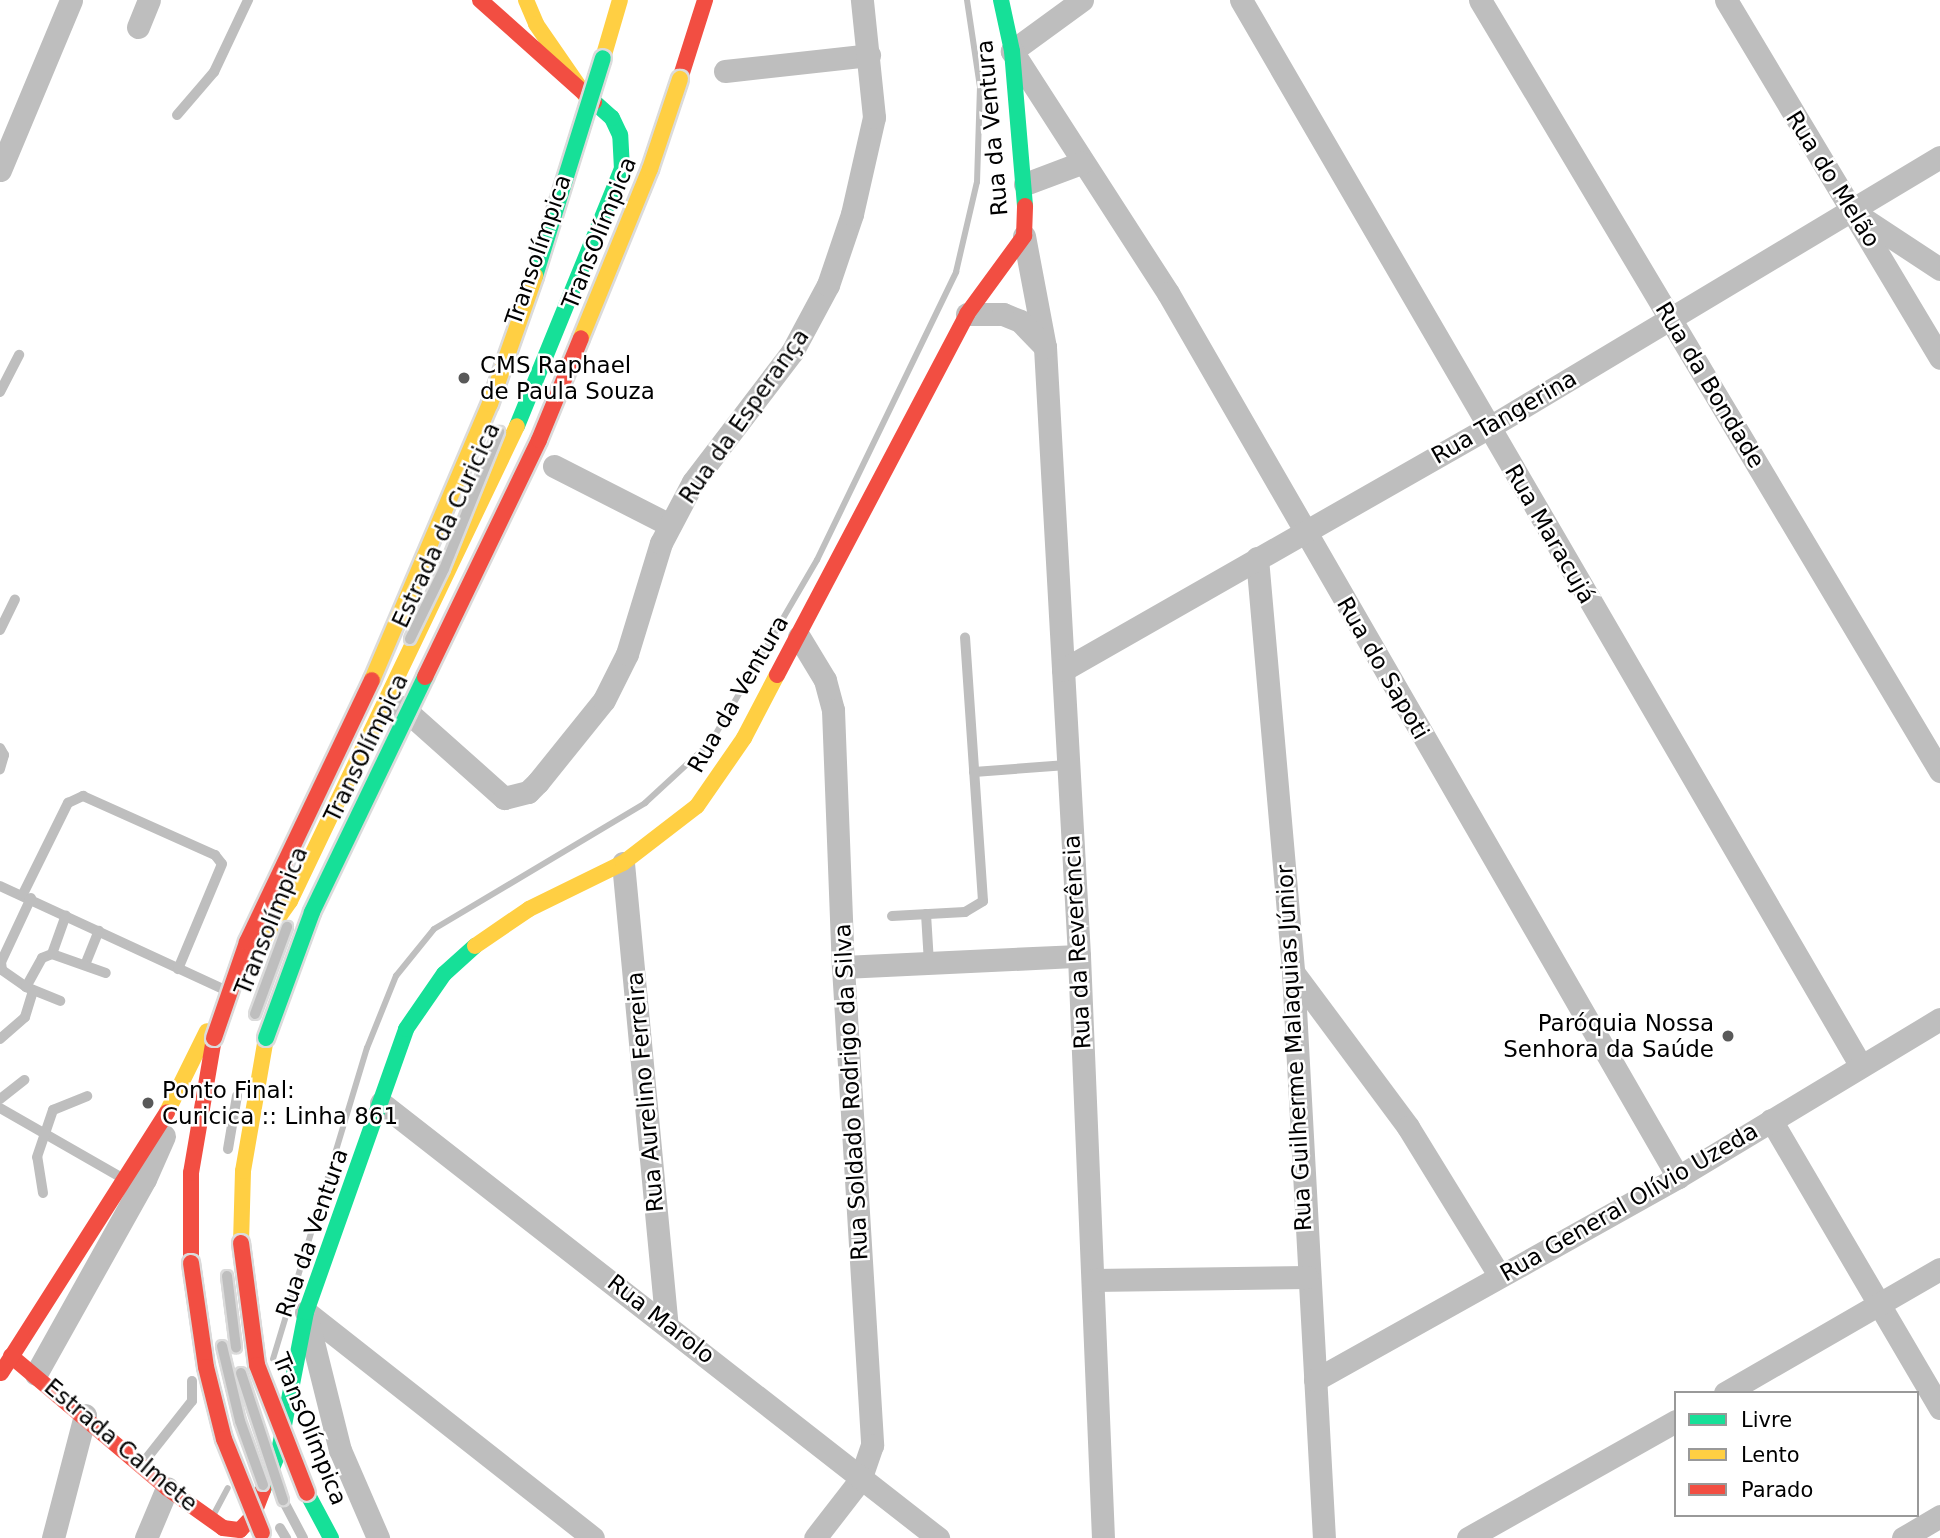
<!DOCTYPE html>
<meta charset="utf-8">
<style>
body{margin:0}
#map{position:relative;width:1940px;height:1538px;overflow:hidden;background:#fff;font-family:"DejaVu Sans",sans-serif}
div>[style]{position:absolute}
.stream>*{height:6px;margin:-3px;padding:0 3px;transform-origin:3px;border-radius:3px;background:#bfbfbf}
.lane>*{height:10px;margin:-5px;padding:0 5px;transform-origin:5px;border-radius:5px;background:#bebebe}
.street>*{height:23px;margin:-11.5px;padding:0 11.5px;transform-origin:11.5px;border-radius:11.5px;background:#bebebe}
.fast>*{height:16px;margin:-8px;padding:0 8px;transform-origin:8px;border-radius:8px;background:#16e098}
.slow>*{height:16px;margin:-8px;padding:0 8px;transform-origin:8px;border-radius:8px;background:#ffcf43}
.jam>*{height:16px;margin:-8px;padding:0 8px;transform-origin:8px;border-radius:8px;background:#f24e42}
.bridges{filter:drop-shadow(2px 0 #dbdbdb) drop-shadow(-2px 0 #dbdbdb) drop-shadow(0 2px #dbdbdb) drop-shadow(0 -2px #dbdbdb)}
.lane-bridge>*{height:10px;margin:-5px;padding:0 5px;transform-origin:5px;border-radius:5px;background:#bebebe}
.fast-bridge>*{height:16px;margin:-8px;padding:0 8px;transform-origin:8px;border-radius:8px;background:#16e098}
.slow-bridge>*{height:16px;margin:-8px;padding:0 8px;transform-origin:8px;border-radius:8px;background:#ffcf43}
.jam-bridge>*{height:16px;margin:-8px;padding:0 8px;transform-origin:8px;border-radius:8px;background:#f24e42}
.dots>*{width:19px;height:19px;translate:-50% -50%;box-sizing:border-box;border:4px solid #fff;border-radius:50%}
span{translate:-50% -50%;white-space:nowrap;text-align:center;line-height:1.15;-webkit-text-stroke:5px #fff;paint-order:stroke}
.street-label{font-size:23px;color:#000}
.poi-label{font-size:23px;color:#000}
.left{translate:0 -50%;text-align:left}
.right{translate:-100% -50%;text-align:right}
.legend{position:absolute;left:1674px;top:1391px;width:245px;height:126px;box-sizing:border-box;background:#fff;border:2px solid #999;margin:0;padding:9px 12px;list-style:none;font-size:21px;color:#000}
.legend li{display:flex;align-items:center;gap:14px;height:35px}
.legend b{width:35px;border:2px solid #999}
</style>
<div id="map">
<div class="stream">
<i style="left:273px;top:1359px;width:325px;rotate:-73.2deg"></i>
<i style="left:367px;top:1048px;width:78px;rotate:-68.1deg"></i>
<i style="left:396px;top:976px;width:60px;rotate:-51deg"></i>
<i style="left:434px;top:929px;width:246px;rotate:-30.8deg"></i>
<i style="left:645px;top:803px;width:90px;rotate:-42.7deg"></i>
<i style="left:711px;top:742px;width:211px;rotate:-59.8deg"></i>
<i style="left:817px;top:560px;width:320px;rotate:-64.2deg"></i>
<i style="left:956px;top:272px;width:92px;rotate:-76.9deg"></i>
<i style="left:977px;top:182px;width:95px;rotate:-88.2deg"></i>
<i style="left:980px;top:87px;width:88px;rotate:-98.5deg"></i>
<i style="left:215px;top:1512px;width:27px;rotate:-62deg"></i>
</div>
<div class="lane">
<i style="left:177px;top:115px;width:57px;rotate:-49.3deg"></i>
<i style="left:214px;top:72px;width:80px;rotate:-64.7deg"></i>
<i style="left:0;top:392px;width:42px;rotate:-62.8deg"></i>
<i style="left:0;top:630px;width:34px;rotate:-64deg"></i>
<i style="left:0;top:748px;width:8px;rotate:60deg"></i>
<i style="left:4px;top:755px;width:15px;rotate:106deg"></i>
<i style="left:974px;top:772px;width:93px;rotate:-4.3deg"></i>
<i style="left:0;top:886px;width:248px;rotate:24.8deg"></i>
<i style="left:23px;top:894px;width:102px;rotate:-63.7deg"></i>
<i style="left:68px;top:803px;width:17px;rotate:-25deg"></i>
<i style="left:83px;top:796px;width:145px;rotate:24.1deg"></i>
<i style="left:215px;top:855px;width:11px;rotate:52deg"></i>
<i style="left:222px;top:864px;width:114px;rotate:112.7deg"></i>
<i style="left:31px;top:898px;width:71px;rotate:115.1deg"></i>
<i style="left:1px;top:962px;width:8px;rotate:83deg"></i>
<i style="left:2px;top:970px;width:29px;rotate:35deg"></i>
<i style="left:26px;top:987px;width:37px;rotate:22deg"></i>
<i style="left:926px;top:914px;width:49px;rotate:86.5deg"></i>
<i style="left:892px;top:916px;width:73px;rotate:-3.1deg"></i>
<i style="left:965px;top:912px;width:21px;rotate:-31deg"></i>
<i style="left:983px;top:901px;width:264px;rotate:-93.9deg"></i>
<i style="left:52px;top:954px;width:41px;rotate:-70.3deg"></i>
<i style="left:85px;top:965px;width:37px;rotate:-68deg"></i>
<i style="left:26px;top:987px;width:33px;rotate:-61deg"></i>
<i style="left:42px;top:958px;width:11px;rotate:-22deg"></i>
<i style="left:52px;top:954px;width:57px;rotate:19.4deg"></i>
<i style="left:0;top:1039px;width:33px;rotate:-41deg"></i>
<i style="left:25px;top:1017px;width:27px;rotate:-73deg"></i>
<i style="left:0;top:1099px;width:31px;rotate:-38deg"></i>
<i style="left:0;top:1108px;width:141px;rotate:29.8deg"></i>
<i style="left:228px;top:1149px;width:54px;rotate:-80.4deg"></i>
<i style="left:43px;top:1193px;width:36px;rotate:-99deg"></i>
<i style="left:37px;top:1157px;width:50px;rotate:-71.2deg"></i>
<i style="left:53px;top:1110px;width:37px;rotate:-22deg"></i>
<i style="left:143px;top:1463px;width:79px;rotate:-51.7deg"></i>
<i style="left:192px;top:1401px;width:20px;rotate:-90deg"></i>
<i style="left:283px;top:1500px;width:43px;rotate:62.2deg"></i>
<i style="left:280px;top:1528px;width:12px;rotate:59deg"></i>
</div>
<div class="street">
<i style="left:1082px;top:0;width:87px;rotate:143.9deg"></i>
<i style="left:1012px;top:51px;width:288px;rotate:57.2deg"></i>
<i style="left:1168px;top:293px;width:1021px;rotate:60.02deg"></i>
<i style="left:1241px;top:0;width:1233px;rotate:59.82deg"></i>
<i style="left:1480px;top:0;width:898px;rotate:59.18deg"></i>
<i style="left:1726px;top:0;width:417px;rotate:59.1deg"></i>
<i style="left:138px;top:27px;width:29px;rotate:-68deg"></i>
<i style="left:725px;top:71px;width:145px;rotate:-6.3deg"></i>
<i style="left:0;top:170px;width:184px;rotate:-67.3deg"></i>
<i style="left:1025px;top:184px;width:60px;rotate:-20.6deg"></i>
<i style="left:1858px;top:215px;width:98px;rotate:33.4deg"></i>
<i style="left:1024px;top:236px;width:113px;rotate:79.3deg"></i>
<i style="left:1045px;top:347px;width:610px;rotate:86.8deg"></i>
<i style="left:1079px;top:956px;width:582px;rotate:87.64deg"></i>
<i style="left:967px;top:314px;width:36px"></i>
<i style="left:1003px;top:314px;width:18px;rotate:22deg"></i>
<i style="left:1020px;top:321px;width:36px;rotate:46deg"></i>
<i style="left:554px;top:466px;width:130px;rotate:27deg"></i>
<i style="left:1257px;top:558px;width:416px;rotate:85deg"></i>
<i style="left:1293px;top:972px;width:567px;rotate:86.87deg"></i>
<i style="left:799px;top:637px;width:50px;rotate:58.8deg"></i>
<i style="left:825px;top:680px;width:31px;rotate:75deg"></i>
<i style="left:833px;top:710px;width:257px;rotate:87.8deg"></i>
<i style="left:843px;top:967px;width:479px;rotate:86.5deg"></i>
<i style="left:872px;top:1445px;width:37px;rotate:109deg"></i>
<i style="left:860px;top:1480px;width:73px;rotate:127.8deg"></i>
<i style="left:1063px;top:670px;width:489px;rotate:-29.7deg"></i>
<i style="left:1488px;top:428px;width:527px;rotate:-30.95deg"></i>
<i style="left:402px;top:707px;width:137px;rotate:41.7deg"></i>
<i style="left:504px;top:798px;width:25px;rotate:-14deg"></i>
<i style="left:528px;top:792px;width:14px;rotate:-45deg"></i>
<i style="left:538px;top:782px;width:105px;rotate:-51.2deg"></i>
<i style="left:604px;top:700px;width:51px;rotate:-63.4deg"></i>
<i style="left:627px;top:654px;width:116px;rotate:-73deg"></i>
<i style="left:661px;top:543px;width:69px;rotate:-62.3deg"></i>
<i style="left:693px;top:482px;width:163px;rotate:-52.7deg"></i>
<i style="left:792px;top:352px;width:76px;rotate:-61.8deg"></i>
<i style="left:828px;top:285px;width:75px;rotate:-71.3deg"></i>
<i style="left:852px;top:214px;width:99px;rotate:-77.2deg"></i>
<i style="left:874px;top:117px;width:118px;rotate:-95.9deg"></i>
<i style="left:623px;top:863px;width:461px;rotate:84.6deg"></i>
<i style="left:843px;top:967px;width:236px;rotate:-2.7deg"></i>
<i style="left:1293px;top:972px;width:193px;rotate:53.4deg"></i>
<i style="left:1408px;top:1127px;width:174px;rotate:58.4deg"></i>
<i style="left:381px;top:1103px;width:707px;rotate:37.99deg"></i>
<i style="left:1771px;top:1120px;width:334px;rotate:59.6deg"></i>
<i style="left:1093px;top:1280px;width:214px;rotate:-0.8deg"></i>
<i style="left:306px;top:1312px;width:365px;rotate:38.2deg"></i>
<i style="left:308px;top:1322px;width:132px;rotate:76deg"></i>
<i style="left:340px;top:1450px;width:96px;rotate:66.6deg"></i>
<i style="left:36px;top:1374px;width:223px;rotate:-60.8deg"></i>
<i style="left:145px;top:1179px;width:47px;rotate:-66.2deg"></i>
<i style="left:1315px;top:1380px;width:416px;rotate:-29.2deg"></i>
<i style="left:1678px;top:1177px;width:306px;rotate:-31.1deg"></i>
<i style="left:1725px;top:1393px;width:248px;rotate:-30deg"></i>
<i style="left:53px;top:1538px;width:127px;rotate:-75.4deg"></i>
<i style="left:146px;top:1538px;width:54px;rotate:-67.2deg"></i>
<i style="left:1468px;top:1538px;width:239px;rotate:-29.4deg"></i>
<i style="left:1903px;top:1538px;width:43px;rotate:-30.7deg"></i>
</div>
<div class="fast">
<i style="left:1001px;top:0;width:52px;rotate:77.8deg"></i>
<i style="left:1012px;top:51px;width:156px;rotate:85.2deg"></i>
<i style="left:517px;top:426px;width:278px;rotate:-67.8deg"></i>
<i style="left:622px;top:169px;width:34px;rotate:-93deg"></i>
<i style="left:620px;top:135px;width:19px;rotate:-115deg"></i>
<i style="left:612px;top:118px;width:24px;rotate:-138deg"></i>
<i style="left:263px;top:1490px;width:42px;rotate:-67.7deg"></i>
<i style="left:279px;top:1451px;width:142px;rotate:-79deg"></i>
<i style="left:306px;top:1312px;width:300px;rotate:-70.5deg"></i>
<i style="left:406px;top:1029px;width:67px;rotate:-55.4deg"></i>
<i style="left:444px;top:974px;width:42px;rotate:-42.1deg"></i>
<i style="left:307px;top:1493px;width:51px;rotate:61.9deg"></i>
</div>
<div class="slow">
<i style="left:526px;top:0;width:26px;rotate:67deg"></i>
<i style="left:536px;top:24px;width:86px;rotate:55.4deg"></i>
<i style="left:603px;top:58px;width:60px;rotate:-73.7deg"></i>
<i style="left:259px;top:945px;width:54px;rotate:-54.8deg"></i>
<i style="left:290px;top:901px;width:526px;rotate:-64.46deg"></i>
<i style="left:475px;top:946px;width:65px;rotate:-34.4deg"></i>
<i style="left:529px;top:909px;width:105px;rotate:-26.1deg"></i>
<i style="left:623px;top:863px;width:93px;rotate:-37.6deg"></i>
<i style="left:697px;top:806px;width:83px;rotate:-55.3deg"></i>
<i style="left:744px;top:738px;width:71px;rotate:-62.4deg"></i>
<i style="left:167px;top:1112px;width:90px;rotate:-63.7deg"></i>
<i style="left:241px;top:1243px;width:72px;rotate:-88.4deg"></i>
<i style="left:243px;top:1171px;width:135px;rotate:-80.2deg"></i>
</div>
<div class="jam">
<i style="left:480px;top:0;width:153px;rotate:41.8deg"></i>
<i style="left:680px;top:79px;width:83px;rotate:-72.4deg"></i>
<i style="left:777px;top:675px;width:408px;rotate:-62.2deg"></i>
<i style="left:967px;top:314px;width:97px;rotate:-53.8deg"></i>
<i style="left:1024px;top:236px;width:30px;rotate:-88deg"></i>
<i style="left:191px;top:1263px;width:90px;rotate:-90deg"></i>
<i style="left:191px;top:1173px;width:137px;rotate:-80.3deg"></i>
<i style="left:11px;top:1356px;width:204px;rotate:40.2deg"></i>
<i style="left:167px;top:1488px;width:69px;rotate:35.5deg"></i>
<i style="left:223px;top:1528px;width:17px;rotate:7deg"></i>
<i style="left:240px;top:1530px;width:19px;rotate:-47deg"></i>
<i style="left:253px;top:1516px;width:28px;rotate:-69deg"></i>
<i style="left:1px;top:1373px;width:309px;rotate:-57.5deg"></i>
</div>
<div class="bridges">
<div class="lane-bridge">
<i style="left:410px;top:639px;width:78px;rotate:-64.1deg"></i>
<i style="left:444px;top:569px;width:148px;rotate:-68.1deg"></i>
<i style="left:255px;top:1014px;width:93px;rotate:-69.8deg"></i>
<i style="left:227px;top:1276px;width:72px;rotate:82.8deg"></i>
<i style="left:222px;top:1346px;width:77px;rotate:76.5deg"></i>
<i style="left:240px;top:1421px;width:68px;rotate:70.2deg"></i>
<i style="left:241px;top:1373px;width:134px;rotate:71.7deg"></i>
</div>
<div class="fast-bridge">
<i style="left:535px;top:276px;width:228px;rotate:-72.7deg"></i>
<i style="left:266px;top:1038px;width:134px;rotate:-69.9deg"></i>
<i style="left:312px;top:912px;width:261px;rotate:-64.3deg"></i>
</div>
<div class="slow-bridge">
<i style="left:581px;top:338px;width:183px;rotate:-67.8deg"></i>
<i style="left:650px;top:169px;width:95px;rotate:-71.6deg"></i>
<i style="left:372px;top:680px;width:300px;rotate:-66.9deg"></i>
<i style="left:490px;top:404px;width:136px;rotate:-70.6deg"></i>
</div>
<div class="jam-bridge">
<i style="left:425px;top:677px;width:263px;rotate:-64.3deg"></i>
<i style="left:539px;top:440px;width:110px;rotate:-67.6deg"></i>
<i style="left:214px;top:1038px;width:102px;rotate:-71deg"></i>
<i style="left:247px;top:942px;width:290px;rotate:-64.5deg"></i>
<i style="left:241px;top:1243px;width:123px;rotate:82.5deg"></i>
<i style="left:257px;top:1365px;width:137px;rotate:68.7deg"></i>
<i style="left:191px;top:1263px;width:105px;rotate:81.8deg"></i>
<i style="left:206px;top:1367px;width:74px;rotate:76deg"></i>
<i style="left:224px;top:1439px;width:101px;rotate:68deg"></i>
</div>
</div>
<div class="dots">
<i style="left:464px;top:378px;background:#595959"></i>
<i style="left:1728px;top:1036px;background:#595959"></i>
<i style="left:148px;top:1103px;background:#595959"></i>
</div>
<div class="street-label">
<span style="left:992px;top:128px;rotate:-95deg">Rua da Ventura</span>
<span style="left:1833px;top:179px;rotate:58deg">Rua do Melão</span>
<span style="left:599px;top:233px;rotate:-68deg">TransOlímpica</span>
<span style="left:538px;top:250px;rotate:-71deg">Transolímpica</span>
<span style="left:1710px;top:385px;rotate:59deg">Rua da Bondade</span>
<span style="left:744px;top:416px;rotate:-55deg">Rua da Esperança</span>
<span style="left:1504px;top:417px;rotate:-30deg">Rua Tangerina</span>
<span style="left:446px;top:525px;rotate:-65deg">Estrada da Curicica</span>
<span style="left:1550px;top:534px;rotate:60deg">Rua Maracujá</span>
<span style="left:1383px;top:668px;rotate:60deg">Rua do Sapoti</span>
<span style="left:738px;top:694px;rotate:-60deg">Rua da Ventura</span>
<span style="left:366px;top:748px;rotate:-64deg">TransOlímpica</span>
<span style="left:271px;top:921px;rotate:-68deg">Transolímpica</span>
<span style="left:1077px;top:942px;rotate:-93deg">Rua da Reverência</span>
<span style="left:1294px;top:1048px;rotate:-93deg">Rua Guilherme Malaquias Júnior</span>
<span style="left:645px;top:1092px;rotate:-95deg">Rua Aurelino Ferreira</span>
<span style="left:851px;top:1092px;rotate:-93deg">Rua Soldado Rodrigo da Silva</span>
<span style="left:1629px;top:1202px;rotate:-30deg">Rua General Olívio Uzeda</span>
<span style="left:312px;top:1233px;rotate:-71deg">Rua da Ventura</span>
<span style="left:661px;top:1319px;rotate:38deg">Rua Marolo</span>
<span style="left:310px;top:1429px;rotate:68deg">TransOlímpica</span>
<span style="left:121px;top:1445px;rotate:40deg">Estrada Calmete</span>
</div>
<div class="poi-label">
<span class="left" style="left:480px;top:378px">CMS Raphael<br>de Paula Souza</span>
<span class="right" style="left:1714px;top:1036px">Paróquia Nossa<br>Senhora da Saúde</span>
<span class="left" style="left:162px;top:1103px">Ponto Final:<br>Curicica :: Linha 861</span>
</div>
<ul class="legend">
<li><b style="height:9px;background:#16e098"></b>Livre</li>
<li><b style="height:9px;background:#ffcf43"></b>Lento</li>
<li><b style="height:9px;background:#f24e42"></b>Parado</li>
</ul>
</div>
